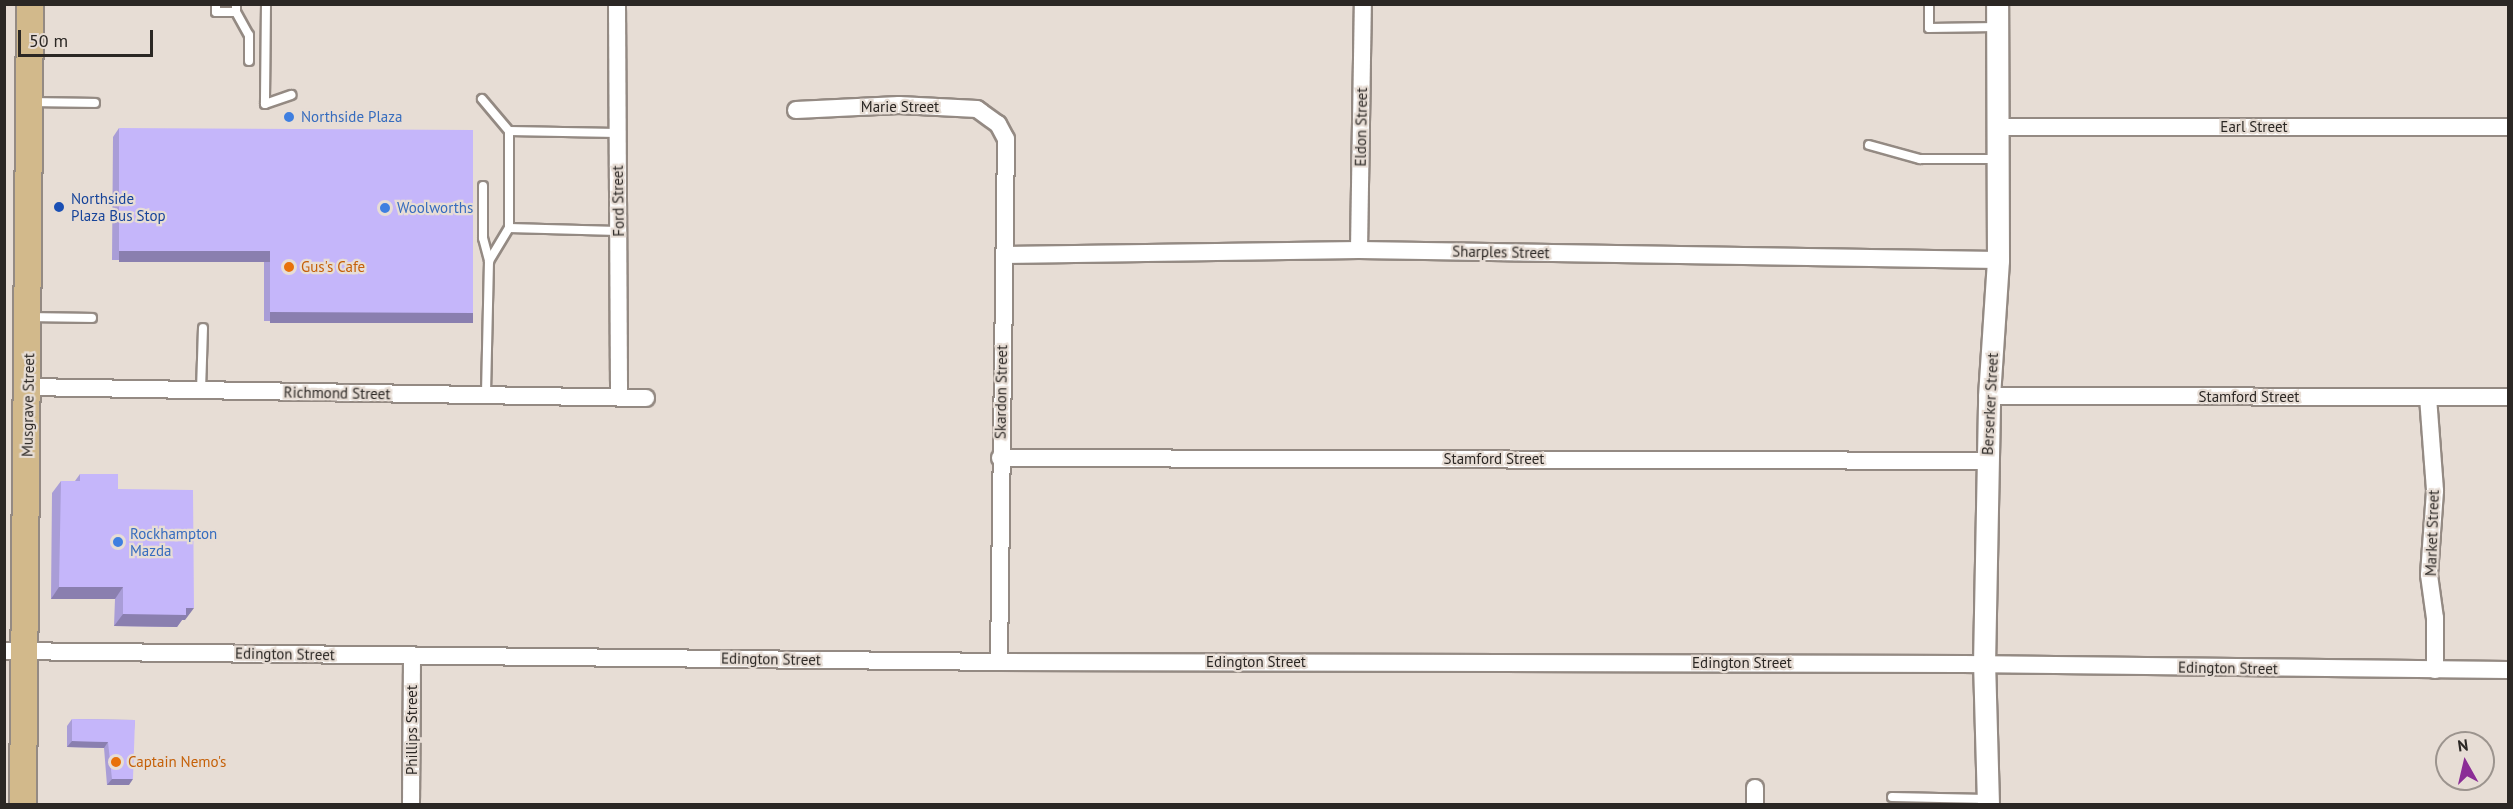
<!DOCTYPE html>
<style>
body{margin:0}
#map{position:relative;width:2513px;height:809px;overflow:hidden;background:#e7ddd5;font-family:"PT Sans",sans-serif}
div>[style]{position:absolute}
.roads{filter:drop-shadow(2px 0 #948a83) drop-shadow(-2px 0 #948a83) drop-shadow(0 2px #948a83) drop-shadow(0 -2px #948a83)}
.service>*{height:8px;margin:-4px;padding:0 4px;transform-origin:4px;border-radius:4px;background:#fff}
.minor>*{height:16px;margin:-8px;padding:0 8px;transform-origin:8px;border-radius:8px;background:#fff}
.tertiary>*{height:21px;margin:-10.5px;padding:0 10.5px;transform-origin:10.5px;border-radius:10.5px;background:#fff}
.primary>*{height:26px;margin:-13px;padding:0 13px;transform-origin:13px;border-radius:13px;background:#d2b98b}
.wall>*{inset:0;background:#a99dd7}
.shaded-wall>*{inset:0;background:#8a7faf;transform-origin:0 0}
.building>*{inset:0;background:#c5b6fa}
.dots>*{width:16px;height:16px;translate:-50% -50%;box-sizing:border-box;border:3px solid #e7ddd5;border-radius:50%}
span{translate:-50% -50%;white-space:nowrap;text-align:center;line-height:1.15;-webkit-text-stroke:4.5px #e7ddd5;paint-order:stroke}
.street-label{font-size:15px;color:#2b2724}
.shop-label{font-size:15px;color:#366cbe}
.left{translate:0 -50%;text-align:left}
.transit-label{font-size:15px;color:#164399}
.food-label{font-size:15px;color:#c56008}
.frame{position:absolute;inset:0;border:6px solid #2b2724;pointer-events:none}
.north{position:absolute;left:2435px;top:731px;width:60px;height:60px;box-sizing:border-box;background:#e7ddd5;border:2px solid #9c948e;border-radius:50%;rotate:352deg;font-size:16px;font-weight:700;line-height:24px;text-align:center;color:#2b2724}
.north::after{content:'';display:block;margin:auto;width:21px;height:27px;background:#8b2d96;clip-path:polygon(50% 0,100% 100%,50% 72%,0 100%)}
.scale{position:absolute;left:18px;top:30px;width:135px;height:27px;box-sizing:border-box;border:3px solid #2b2724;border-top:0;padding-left:8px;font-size:18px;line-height:21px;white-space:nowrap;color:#2b2724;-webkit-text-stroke:4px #e7ddd5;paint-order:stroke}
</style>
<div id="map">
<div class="roads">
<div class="service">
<i style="left:216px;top:4px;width:8px;rotate:90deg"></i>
<i style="left:216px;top:12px;width:20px"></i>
<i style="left:236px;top:4px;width:8px;rotate:90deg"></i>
<i style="left:236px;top:12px;width:26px;rotate:61deg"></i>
<i style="left:249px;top:35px;width:26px;rotate:90deg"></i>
<i style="left:266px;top:4px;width:100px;rotate:90.6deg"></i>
<i style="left:265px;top:104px;width:28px;rotate:-19deg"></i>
<i style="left:1929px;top:4px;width:24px;rotate:90deg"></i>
<i style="left:1929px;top:28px;width:68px;rotate:-0.8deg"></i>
<i style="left:482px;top:99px;width:42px;rotate:49.8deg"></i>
<i style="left:509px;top:131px;width:108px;rotate:1.1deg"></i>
<i style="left:33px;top:102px;width:62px;rotate:0.9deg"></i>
<i style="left:509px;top:131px;width:97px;rotate:90deg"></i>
<i style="left:509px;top:228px;width:109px;rotate:1.6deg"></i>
<i style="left:1869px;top:145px;width:53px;rotate:15.4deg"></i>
<i style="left:1920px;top:159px;width:78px"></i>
<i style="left:483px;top:186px;width:52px;rotate:90deg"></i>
<i style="left:483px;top:238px;width:24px;rotate:75deg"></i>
<i style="left:489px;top:261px;width:134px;rotate:91.3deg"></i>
<i style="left:489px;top:261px;width:39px;rotate:-59deg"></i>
<i style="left:30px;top:317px;width:62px;rotate:0.9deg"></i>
<i style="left:201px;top:391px;width:63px;rotate:-88.2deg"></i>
<i style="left:1892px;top:797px;width:95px;rotate:1.2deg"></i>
</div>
<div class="minor">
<i style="left:617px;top:4px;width:393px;rotate:89.7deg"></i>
<i style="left:796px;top:110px;width:103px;rotate:-2.8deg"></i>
<i style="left:899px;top:105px;width:78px;rotate:2.9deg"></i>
<i style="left:977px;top:109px;width:26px;rotate:36deg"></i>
<i style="left:998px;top:124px;width:17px;rotate:62deg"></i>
<i style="left:1006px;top:139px;width:523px;rotate:90.77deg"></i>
<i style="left:1999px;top:127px;width:509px"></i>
<i style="left:1359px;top:250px;width:246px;rotate:-89.1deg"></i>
<i style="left:1004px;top:255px;width:355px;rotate:-0.8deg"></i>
<i style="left:1359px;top:250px;width:639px;rotate:0.9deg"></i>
<i style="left:27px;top:387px;width:619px;rotate:1.02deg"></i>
<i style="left:1989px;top:396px;width:519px;rotate:0.11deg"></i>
<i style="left:2428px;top:397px;width:94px;rotate:85.7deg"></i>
<i style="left:2435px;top:491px;width:84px;rotate:94.1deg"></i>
<i style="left:2429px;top:575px;width:43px;rotate:82.1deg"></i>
<i style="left:2435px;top:618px;width:52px;rotate:90deg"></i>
<i style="left:1000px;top:458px;width:987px;rotate:0.17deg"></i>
<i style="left:4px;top:651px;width:995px;rotate:0.63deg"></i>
<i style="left:999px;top:662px;width:964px;rotate:0.12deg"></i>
<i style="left:1963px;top:664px;width:545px;rotate:0.63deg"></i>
<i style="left:1755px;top:788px;width:16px;rotate:90deg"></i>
<i style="left:411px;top:804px;width:149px;rotate:-89.6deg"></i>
</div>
<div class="tertiary">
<i style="left:1988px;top:804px;width:139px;rotate:-91.6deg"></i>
<i style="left:1984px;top:665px;width:269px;rotate:-88.9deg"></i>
<i style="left:1989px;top:396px;width:136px;rotate:-86.2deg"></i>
<i style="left:1998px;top:260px;width:256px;rotate:-90.2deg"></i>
</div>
<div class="primary">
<i style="left:23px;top:804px;width:800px;rotate:-89.5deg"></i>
</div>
</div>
<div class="wall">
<i style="clip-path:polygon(119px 128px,466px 322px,264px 321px,264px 260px,112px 260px,113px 137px)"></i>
<i style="clip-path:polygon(80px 474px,118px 489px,185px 620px,182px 620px,177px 627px,114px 626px,115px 599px,51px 599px,52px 493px,61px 481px,75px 481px)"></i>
<i style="clip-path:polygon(72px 719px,135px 720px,129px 785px,107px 785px,104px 748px,67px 747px,67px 726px)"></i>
</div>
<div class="shaded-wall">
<i style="clip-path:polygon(206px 4px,248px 4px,206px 5px)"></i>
<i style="left:119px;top:251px;width:151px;height:11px"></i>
<i style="left:270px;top:312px;width:203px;height:11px"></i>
<i style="clip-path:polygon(59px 587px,123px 587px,115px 599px,51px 599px)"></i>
<i style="clip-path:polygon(186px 608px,194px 608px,185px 620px,182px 620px,177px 627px,114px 626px,123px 614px)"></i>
<i style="clip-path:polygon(72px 741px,108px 742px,104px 748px,67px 747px)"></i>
<i style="clip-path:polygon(112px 779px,133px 779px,129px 785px,107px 785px)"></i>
</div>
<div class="building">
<i style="clip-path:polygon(119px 128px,473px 130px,473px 313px,270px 312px,270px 251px,119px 251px)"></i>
<i style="clip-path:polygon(80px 474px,118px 474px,118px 489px,193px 490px,194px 608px,186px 608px,186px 615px,123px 614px,123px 587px,59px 587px,61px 481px,80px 481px)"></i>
<i style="clip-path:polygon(72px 719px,135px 720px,133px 779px,112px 779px,108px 742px,72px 741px)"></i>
</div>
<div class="dots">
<i style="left:289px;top:117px;background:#3f7fe0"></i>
<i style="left:59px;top:207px;background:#1a4fb4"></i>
<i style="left:385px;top:208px;background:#3f7fe0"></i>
<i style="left:289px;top:267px;background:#e8710a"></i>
<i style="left:118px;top:542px;background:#3f7fe0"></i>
<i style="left:116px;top:762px;background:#e8710a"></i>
</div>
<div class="street-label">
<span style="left:900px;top:107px">Marie Street</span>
<span style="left:1361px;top:127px;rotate:-89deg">Eldon Street</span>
<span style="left:2254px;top:127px">Earl Street</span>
<span style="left:618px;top:201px;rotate:-91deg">Ford Street</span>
<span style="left:1501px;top:252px;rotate:1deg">Sharples Street</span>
<span style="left:1001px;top:392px;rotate:-89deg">Skardon Street</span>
<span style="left:337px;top:393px;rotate:1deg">Richmond Street</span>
<span style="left:2249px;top:397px">Stamford Street</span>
<span style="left:1990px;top:404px;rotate:-87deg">Berserker Street</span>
<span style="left:28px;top:405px;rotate:-89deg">Musgrave Street</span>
<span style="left:1494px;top:459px">Stamford Street</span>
<span style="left:2432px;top:533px;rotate:-88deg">Market Street</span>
<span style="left:285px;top:654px;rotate:1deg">Edington Street</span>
<span style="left:771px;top:659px;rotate:1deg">Edington Street</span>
<span style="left:1256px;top:662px">Edington Street</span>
<span style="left:1742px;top:663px">Edington Street</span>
<span style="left:2228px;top:668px;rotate:1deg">Edington Street</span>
<span style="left:412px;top:730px;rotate:-90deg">Phillips Street</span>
</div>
<div class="shop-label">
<span class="left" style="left:301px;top:117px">Northside Plaza</span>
<span class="left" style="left:397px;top:208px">Woolworths</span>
<span class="left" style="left:130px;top:542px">Rockhampton<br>Mazda</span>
</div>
<div class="transit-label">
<span class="left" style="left:71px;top:207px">Northside<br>Plaza Bus Stop</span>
</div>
<div class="food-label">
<span class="left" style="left:301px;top:267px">Gus's Cafe</span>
<span class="left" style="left:128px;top:762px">Captain Nemo's</span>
</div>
<div class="frame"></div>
<div class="north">N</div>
<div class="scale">50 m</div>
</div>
